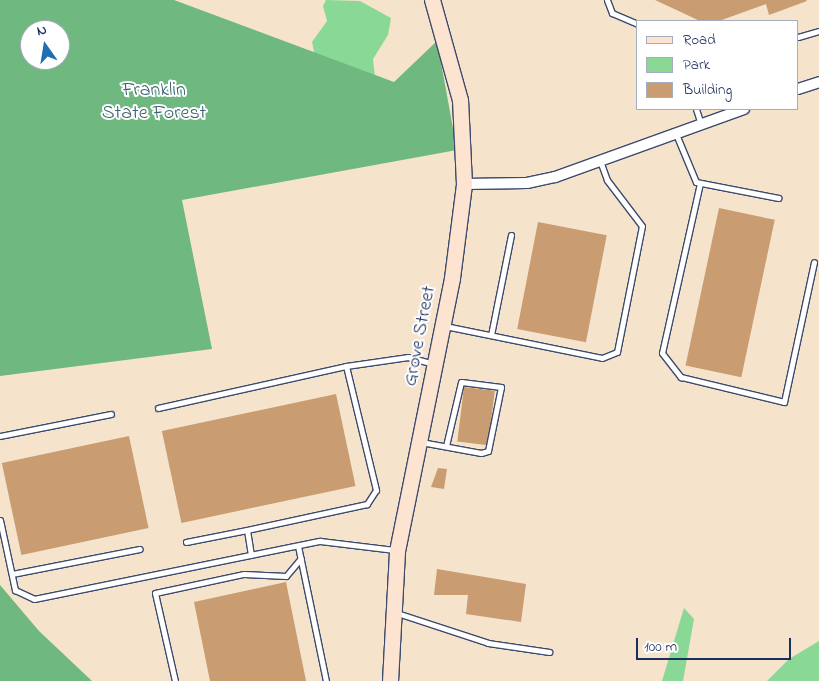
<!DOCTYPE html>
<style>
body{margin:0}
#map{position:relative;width:819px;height:681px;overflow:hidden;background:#f6e3cb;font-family:"Indie Flower",sans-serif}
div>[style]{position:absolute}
.green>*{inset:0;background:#8ad896}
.forest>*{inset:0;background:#6fb87f}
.building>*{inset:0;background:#c99c71;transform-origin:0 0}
.roads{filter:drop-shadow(1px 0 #3c4a6e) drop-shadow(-1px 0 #3c4a6e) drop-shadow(0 1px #3c4a6e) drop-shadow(0 -1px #3c4a6e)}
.service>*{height:5px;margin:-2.5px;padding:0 2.5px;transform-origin:2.5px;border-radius:2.5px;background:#fff}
.minor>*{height:10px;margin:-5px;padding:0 5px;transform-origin:5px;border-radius:5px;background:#fff}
.secondary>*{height:15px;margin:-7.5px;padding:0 7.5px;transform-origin:7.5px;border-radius:7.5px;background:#fde4d1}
span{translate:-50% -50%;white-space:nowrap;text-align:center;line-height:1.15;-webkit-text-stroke:4px #fff;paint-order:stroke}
.park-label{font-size:20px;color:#3c626f}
.street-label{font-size:20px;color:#1b2f5e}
.legend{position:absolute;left:636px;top:20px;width:162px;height:90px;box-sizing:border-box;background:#fff;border:1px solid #a4acbf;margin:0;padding:6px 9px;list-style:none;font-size:15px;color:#1b2f5e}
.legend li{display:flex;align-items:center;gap:10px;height:25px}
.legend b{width:25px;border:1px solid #a4acbf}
.north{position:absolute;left:20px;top:20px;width:50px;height:50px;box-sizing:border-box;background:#fff;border:1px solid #a4acbf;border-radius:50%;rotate:347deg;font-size:14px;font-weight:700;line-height:20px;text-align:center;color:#1b2f5e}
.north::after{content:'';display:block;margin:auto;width:18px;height:22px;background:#1f6fb2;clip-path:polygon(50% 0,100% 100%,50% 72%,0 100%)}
.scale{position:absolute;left:636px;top:638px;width:155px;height:22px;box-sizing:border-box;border:2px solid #1b2f5e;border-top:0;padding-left:6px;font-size:15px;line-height:18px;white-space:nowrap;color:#1b2f5e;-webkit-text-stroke:4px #fff;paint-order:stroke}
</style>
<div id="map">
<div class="green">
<i style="clip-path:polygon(326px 0,360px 1px,391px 18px,388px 35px,373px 59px,375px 77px,317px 66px,312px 42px,327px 21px,323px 6px)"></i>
<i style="clip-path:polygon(684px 608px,694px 619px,683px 681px,662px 681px)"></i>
<i style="clip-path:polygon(819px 641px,819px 681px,767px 681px,789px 659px)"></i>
</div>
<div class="forest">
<i style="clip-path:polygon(evenodd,0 0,174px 0,394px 82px,437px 41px,457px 150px,182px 200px,212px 349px,0 376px,0 0,30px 30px,60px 30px,60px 60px,30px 60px,30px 30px)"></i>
<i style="clip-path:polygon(0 585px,39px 631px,92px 681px,0 681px)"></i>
</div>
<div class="building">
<i style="clip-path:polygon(655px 0,806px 0,807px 1px,769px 15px,766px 4px,719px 21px,700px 21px)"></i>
<i style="left:719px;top:208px;width:57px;height:161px;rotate:12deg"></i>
<i style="left:538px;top:222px;width:70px;height:109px;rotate:11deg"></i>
<i style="left:464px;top:387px;width:31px;height:55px;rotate:7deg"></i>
<i style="left:336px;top:394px;width:94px;height:178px;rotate:78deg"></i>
<i style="left:129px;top:436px;width:94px;height:130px;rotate:78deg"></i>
<i style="clip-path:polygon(438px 468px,447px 469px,444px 489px,431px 487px)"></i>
<i style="clip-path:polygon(437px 569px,526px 584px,521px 622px,466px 614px,468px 595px,434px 595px)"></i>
<i style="clip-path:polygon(286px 582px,306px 681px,210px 681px,194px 602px)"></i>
</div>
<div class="roads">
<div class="service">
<i style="left:607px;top:0;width:14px;rotate:69deg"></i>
<i style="left:612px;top:13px;width:28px;rotate:23deg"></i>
<i style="left:798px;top:37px;width:22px;rotate:-16deg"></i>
<i style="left:696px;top:109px;width:16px;rotate:72deg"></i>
<i style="left:676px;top:134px;width:52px;rotate:67.4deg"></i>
<i style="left:696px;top:182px;width:84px;rotate:11deg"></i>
<i style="left:700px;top:183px;width:174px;rotate:102.6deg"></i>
<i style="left:662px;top:353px;width:31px;rotate:52deg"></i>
<i style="left:681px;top:377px;width:106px;rotate:13.6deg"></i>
<i style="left:784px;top:402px;width:143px;rotate:-77.9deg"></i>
<i style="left:445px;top:326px;width:160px;rotate:11.5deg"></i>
<i style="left:602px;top:358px;width:16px;rotate:-22deg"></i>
<i style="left:617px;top:352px;width:128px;rotate:-78.8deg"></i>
<i style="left:642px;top:226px;width:58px;rotate:-127.3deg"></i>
<i style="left:607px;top:180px;width:20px;rotate:-110deg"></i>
<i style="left:491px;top:335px;width:102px;rotate:-78.7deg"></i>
<i style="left:346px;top:366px;width:63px;rotate:-8.3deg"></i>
<i style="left:408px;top:357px;width:27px;rotate:15deg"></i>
<i style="left:158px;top:408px;width:193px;rotate:-12.6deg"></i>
<i style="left:346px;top:366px;width:128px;rotate:76.4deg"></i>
<i style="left:376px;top:490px;width:17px;rotate:123deg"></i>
<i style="left:367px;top:504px;width:123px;rotate:167.8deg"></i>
<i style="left:247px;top:530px;width:25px;rotate:81deg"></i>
<i style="left:0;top:436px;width:113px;rotate:-11.2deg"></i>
<i style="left:421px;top:442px;width:61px;rotate:10.4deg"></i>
<i style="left:481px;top:453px;width:7px;rotate:-16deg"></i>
<i style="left:488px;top:451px;width:65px;rotate:-78.5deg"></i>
<i style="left:501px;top:387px;width:40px;rotate:-172.9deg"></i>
<i style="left:461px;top:382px;width:66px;rotate:103.2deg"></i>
<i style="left:0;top:520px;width:72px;rotate:77.9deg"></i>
<i style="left:15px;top:590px;width:21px;rotate:25deg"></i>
<i style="left:34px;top:599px;width:292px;rotate:-11.5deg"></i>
<i style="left:320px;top:541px;width:75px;rotate:6.9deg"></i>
<i style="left:186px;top:542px;width:62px;rotate:-11.1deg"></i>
<i style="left:298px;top:546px;width:138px;rotate:78.3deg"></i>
<i style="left:12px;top:574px;width:130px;rotate:-11.1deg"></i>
<i style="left:397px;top:613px;width:96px;rotate:18.2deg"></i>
<i style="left:488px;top:643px;width:62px;rotate:8.4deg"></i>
<i style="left:175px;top:681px;width:90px;rotate:-102.8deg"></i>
<i style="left:155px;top:593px;width:91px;rotate:-12.1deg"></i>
<i style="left:244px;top:574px;width:42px;rotate:2.7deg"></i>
<i style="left:286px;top:576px;width:23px;rotate:-50deg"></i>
</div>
<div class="minor">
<i style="left:798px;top:89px;width:22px;rotate:-18deg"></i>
<i style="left:464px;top:184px;width:63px;rotate:-0.9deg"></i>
<i style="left:527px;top:183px;width:29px;rotate:-12deg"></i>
<i style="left:555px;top:177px;width:201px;rotate:-19.8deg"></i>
</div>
<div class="secondary">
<i style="left:390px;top:681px;width:130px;rotate:-86.9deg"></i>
<i style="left:397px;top:551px;width:278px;rotate:-78.6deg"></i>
<i style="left:452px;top:278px;width:95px;rotate:-82.7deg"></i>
<i style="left:464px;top:184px;width:84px;rotate:-92.7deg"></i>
<i style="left:460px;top:100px;width:104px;rotate:-105.6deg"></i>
</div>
</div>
<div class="park-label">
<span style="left:154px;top:102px">Franklin<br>State Forest</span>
</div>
<div class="street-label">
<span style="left:420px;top:336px;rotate:-79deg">Grove Street</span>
</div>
<ul class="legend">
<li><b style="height:6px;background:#fde4d1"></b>Road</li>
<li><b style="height:14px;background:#8ad896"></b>Park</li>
<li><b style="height:14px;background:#c99c71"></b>Building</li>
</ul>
<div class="north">N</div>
<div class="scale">100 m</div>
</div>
